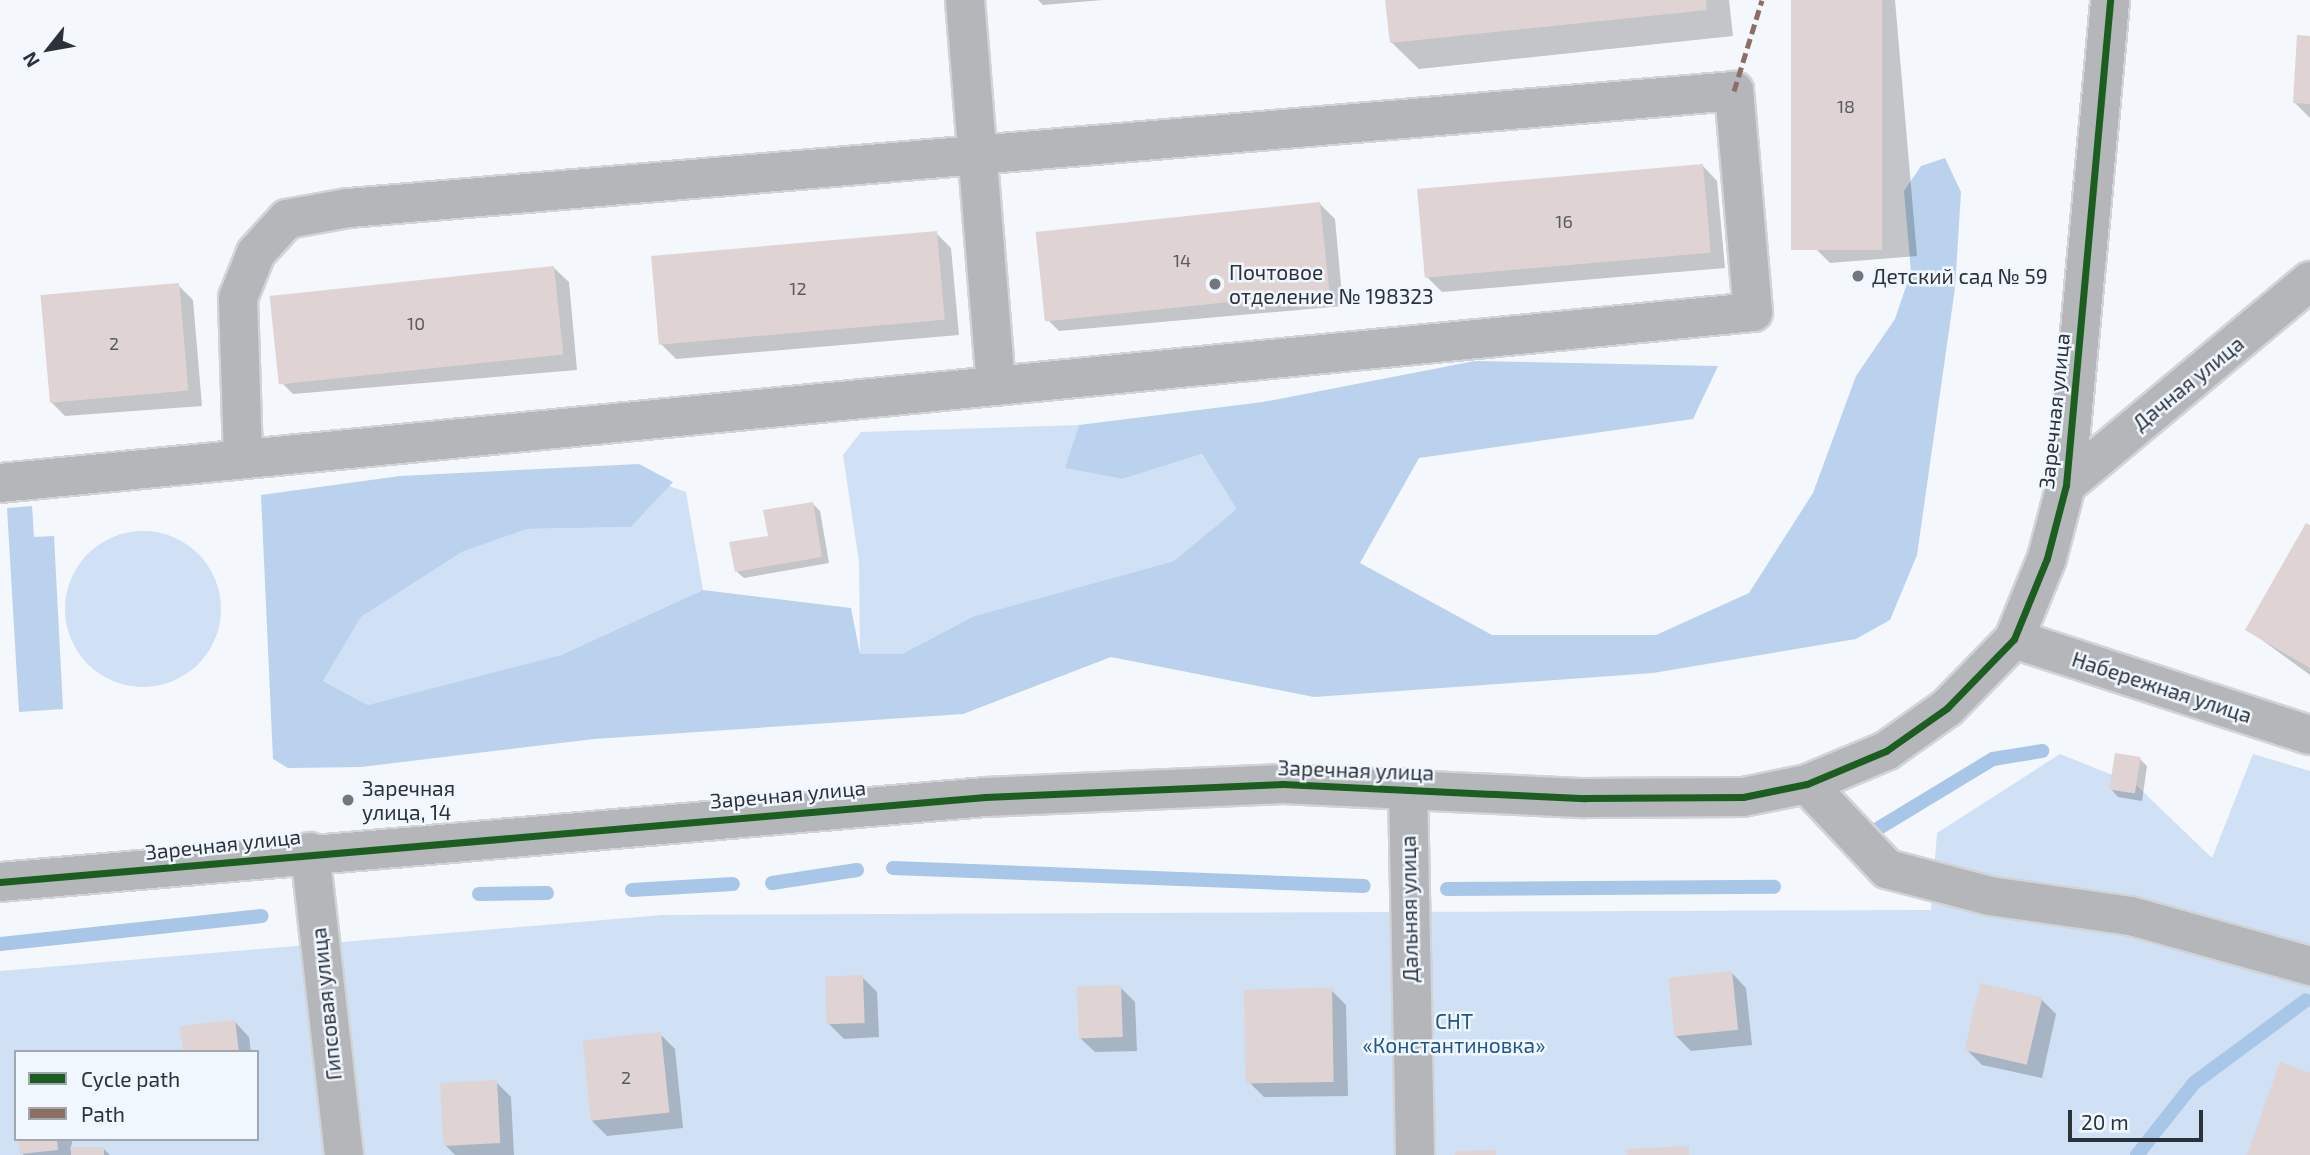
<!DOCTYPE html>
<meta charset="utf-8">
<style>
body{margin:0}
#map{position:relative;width:2310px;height:1155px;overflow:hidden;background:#f4f7fb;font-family:"Exo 2",sans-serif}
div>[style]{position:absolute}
.green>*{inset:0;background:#d0e1f5}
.round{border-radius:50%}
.forest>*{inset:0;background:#bad2ed}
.shadow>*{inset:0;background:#0003}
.stream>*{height:14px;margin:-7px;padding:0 7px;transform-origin:7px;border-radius:7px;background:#a8c6e7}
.building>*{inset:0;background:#dfd3d4;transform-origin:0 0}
.roads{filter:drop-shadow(2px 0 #d1d4d7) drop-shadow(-2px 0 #d1d4d7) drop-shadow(0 2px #d1d4d7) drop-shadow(0 -2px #d1d4d7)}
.minor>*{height:38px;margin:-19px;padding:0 19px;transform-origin:19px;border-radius:19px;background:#b4b6b9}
.quiet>*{height:5px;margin-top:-2.5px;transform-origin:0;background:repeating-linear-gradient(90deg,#8d6e63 0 10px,transparent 0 15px)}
.cycleway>*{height:7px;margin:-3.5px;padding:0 3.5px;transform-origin:3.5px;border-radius:3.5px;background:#1b5e20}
.dots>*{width:19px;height:19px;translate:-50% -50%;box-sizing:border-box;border:4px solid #f1f7fe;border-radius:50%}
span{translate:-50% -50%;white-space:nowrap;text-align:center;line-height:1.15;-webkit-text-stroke:5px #f1f7fe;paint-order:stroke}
.number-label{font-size:18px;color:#595a60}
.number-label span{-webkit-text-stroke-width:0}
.poi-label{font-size:21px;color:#2c3239}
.left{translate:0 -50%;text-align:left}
.street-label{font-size:21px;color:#2c3239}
.park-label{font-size:21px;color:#1e558f}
.legend{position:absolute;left:14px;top:1050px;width:245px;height:91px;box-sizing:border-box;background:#f1f7fe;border:2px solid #a2a8af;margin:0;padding:9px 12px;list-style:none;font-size:21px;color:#2c3239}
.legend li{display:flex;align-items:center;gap:14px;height:35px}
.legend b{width:35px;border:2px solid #a2a8af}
.north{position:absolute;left:14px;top:14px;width:70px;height:70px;-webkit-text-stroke:5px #f1f7fe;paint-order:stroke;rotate:239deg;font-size:19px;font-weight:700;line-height:28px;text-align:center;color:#2c3239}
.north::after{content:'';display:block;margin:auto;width:24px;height:32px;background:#2c3239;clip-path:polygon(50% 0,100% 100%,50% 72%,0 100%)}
.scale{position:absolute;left:2068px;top:1110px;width:135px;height:32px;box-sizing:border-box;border:4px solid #2c3239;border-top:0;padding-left:9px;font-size:21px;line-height:24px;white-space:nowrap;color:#2c3239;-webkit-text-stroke:5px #f1f7fe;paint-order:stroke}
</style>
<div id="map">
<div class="green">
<i style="clip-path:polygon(1079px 425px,1066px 468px,1122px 479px,1202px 454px,1238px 509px,1174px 561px,974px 616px,902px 654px,860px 654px,859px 562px,843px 455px,861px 432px)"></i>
<i style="clip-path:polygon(669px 486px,686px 492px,703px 590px,561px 655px,436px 690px,368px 705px,323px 681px,361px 617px,462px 552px,527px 529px,631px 527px)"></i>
<i class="round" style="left:65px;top:531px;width:156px;height:156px"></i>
<i style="clip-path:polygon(evenodd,2060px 754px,2135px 784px,2212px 858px,2253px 754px,2310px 771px,2310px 1155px,0 1155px,0 971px,662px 915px,1931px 910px,1937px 833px,2060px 754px,16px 1052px,257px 1052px,257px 1139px,16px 1139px,16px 1052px)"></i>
</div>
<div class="forest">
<i style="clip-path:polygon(1945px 158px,1961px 192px,1955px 288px,1917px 555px,1890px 620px,1856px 639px,1653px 673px,1314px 697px,1111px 657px,963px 714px,594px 739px,361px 767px,288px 768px,273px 759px,261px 495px,400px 476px,639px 464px,673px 482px,631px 527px,527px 529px,462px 552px,361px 617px,323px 681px,368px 705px,561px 655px,703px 590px,851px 608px,860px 654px,902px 654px,974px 616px,1174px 561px,1237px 509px,1202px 454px,1122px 479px,1065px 468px,1079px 425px,1263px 402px,1475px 361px,1718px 366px,1693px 419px,1419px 458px,1360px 563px,1492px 635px,1656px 635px,1749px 593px,1813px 493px,1856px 376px,1895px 319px,1911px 272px,1904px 191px,1921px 166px)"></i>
<i style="clip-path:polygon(32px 506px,34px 537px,54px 536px,63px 709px,19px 712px,7px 508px)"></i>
</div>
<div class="shadow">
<i style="clip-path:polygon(1038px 0,1103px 0,1043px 5px)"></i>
<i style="clip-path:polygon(1387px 0,1729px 0,1733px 36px,1419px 69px,1391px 42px)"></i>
<i style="clip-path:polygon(1793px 0,1895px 0,1917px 256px,1830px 263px,1815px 248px)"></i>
<i style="clip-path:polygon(2310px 37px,2310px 118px,2295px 103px)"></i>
<i style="clip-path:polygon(1703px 166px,1717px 181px,1725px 268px,1442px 292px,1427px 277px)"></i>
<i style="clip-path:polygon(1320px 204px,1335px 219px,1343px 306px,1059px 331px,1044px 316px)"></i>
<i style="clip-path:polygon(936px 233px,951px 248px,959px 335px,676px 359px,661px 344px)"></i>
<i style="clip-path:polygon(554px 268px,569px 282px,577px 370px,293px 394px,278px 379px)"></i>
<i style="clip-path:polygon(178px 285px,193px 300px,202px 406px,65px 416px,50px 401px)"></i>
<i style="clip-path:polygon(812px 503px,820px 511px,829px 563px,744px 578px,736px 571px)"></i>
<i style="clip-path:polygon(2310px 527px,2310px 675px,2247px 629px)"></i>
<i style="clip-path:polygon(2140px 759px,2147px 766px,2142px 801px,2118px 797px,2111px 789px)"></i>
<i style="clip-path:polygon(1732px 973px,1746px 988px,1752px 1045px,1691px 1051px,1676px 1036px)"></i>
<i style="clip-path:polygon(862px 977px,877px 992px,879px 1037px,844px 1039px,829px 1024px)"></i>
<i style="clip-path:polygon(1120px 987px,1135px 1002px,1137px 1051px,1095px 1052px,1080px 1038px)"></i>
<i style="clip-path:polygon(1331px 990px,1346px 1005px,1348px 1096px,1264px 1097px,1249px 1082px)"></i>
<i style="clip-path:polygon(2041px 999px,2056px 1014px,2042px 1078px,1982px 1065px,1967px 1050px)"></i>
<i style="clip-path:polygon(235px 1022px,249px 1037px,251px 1052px,185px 1052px)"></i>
<i style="clip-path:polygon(660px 1034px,675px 1049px,683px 1128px,607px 1136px,592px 1121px)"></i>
<i style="clip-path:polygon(496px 1082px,511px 1097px,514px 1155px,455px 1155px,445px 1145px)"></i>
<i style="clip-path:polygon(20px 1139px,73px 1139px,70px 1150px,103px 1148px,110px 1155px,23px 1155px)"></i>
</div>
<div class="stream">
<i style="left:1879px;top:828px;width:133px;rotate:-31.2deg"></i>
<i style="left:1993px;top:759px;width:50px;rotate:-9.3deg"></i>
<i style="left:893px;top:868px;width:471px;rotate:2.2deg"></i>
<i style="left:772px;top:883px;width:86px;rotate:-8.7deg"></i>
<i style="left:1447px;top:889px;width:327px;rotate:-0.4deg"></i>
<i style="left:632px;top:890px;width:101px;rotate:-3.4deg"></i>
<i style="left:479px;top:894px;width:68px;rotate:-0.8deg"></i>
<i style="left:0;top:944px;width:263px;rotate:-6.1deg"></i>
<i style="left:2137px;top:1155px;width:92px;rotate:-51.6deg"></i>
<i style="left:2194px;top:1083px;width:139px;rotate:-36.5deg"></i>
</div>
<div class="building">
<i style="clip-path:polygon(1385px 0,1706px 0,1707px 10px,1390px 43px)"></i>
<i style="left:1791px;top:0;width:91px;height:250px"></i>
<i style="clip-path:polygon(2297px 35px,2310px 36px,2310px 104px,2293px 103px)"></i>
<i style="left:1703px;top:164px;width:89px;height:287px;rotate:85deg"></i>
<i style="left:1320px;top:202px;width:90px;height:286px;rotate:84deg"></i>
<i style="left:937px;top:231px;width:89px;height:287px;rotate:85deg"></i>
<i style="left:554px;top:266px;width:89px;height:286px;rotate:84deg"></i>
<i style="left:179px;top:283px;width:108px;height:139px;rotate:85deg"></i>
<i style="clip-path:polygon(813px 502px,822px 557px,735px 572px,729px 542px,768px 536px,763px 510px)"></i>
<i style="clip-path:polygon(2306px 523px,2310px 525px,2310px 668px,2245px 630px)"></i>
<i style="left:2115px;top:753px;width:26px;height:37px;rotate:9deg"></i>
<i style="left:1732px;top:971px;width:59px;height:64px;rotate:84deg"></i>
<i style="left:863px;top:975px;width:48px;height:38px;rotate:88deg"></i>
<i style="left:1980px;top:983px;width:64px;height:69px;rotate:13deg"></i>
<i style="left:1121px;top:985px;width:52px;height:44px;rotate:88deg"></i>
<i style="left:1332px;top:988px;width:94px;height:88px;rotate:89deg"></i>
<i style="clip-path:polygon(235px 1020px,239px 1052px,183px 1052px,180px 1026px)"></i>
<i style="left:661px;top:1032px;width:81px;height:79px;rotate:84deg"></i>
<i style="clip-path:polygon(2280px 1062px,2310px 1073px,2310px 1155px,2247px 1155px)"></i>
<i style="left:497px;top:1080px;width:63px;height:57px;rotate:87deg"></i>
<i style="clip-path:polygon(18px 1139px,57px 1139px,58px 1150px,20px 1154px)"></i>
<i style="clip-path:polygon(1689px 1146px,1689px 1155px,1627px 1155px,1627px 1149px)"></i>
<i style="left:104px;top:1147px;width:8px;height:33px;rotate:90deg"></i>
<i style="clip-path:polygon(1496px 1150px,1496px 1155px,1455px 1155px,1455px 1151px)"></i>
</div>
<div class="roads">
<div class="minor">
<i style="left:965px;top:0;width:387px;rotate:85.4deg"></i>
<i style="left:0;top:483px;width:1761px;rotate:-5.57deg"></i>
<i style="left:1753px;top:312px;width:222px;rotate:-94.9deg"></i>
<i style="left:1734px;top:91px;width:1391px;rotate:175.17deg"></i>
<i style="left:348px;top:208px;width:62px;rotate:169.8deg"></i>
<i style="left:287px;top:219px;width:46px;rotate:132.4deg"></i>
<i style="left:256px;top:253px;width:48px;rotate:111.8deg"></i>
<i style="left:238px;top:298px;width:161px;rotate:88.2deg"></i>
<i style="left:2066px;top:485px;width:318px;rotate:-39.9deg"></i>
<i style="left:2014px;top:639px;width:311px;rotate:18deg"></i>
<i style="left:1807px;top:784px;width:117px;rotate:46.7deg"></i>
<i style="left:1887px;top:869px;width:106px;rotate:14.7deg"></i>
<i style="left:1990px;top:896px;width:142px;rotate:8.1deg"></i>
<i style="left:2131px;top:916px;width:186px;rotate:15.6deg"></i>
<i style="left:1408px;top:788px;width:367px;rotate:88.9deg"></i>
<i style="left:310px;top:852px;width:305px;rotate:83.6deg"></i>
<i style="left:0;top:882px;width:989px;rotate:-4.93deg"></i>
<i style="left:985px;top:797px;width:298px;rotate:-2.5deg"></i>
<i style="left:1283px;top:784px;width:302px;rotate:2.7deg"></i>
<i style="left:1585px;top:798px;width:158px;rotate:-0.4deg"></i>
<i style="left:1743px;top:797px;width:65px;rotate:-11.5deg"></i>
<i style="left:1807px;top:784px;width:86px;rotate:-22.7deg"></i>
<i style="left:1886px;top:751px;width:75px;rotate:-35.2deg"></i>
<i style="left:1947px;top:708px;width:96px;rotate:-45.8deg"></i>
<i style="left:2014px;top:639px;width:87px;rotate:-67.8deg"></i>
<i style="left:2047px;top:558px;width:75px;rotate:-75.4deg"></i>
<i style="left:2066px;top:485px;width:487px;rotate:-84.8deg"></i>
</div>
</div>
<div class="quiet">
<i style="left:1734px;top:91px;width:95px;rotate:-72.9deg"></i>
</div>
<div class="cycleway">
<i style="left:0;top:882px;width:989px;rotate:-4.93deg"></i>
<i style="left:985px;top:797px;width:298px;rotate:-2.5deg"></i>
<i style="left:1283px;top:784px;width:302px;rotate:2.7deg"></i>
<i style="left:1585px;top:798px;width:158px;rotate:-0.4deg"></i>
<i style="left:1743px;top:797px;width:65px;rotate:-11.5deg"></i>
<i style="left:1807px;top:784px;width:86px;rotate:-22.7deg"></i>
<i style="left:1886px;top:751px;width:75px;rotate:-35.2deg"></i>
<i style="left:1947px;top:708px;width:96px;rotate:-45.8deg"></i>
<i style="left:2014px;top:639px;width:87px;rotate:-67.8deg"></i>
<i style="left:2047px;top:558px;width:75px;rotate:-75.4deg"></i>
<i style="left:2066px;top:485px;width:487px;rotate:-84.8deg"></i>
</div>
<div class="dots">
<i style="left:1858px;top:276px;background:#72777d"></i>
<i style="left:1215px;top:284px;background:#72777d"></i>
<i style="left:348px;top:800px;background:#72777d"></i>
</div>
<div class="number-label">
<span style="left:1846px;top:106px">18</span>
<span style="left:1564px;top:221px">16</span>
<span style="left:1182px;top:260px">14</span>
<span style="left:798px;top:288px">12</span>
<span style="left:416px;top:323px">10</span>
<span style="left:114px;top:343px">2</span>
<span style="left:626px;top:1077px">2</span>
</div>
<div class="poi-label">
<span class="left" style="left:1229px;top:284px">Почтовое<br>отделение № 198323</span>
<span class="left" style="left:1872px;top:276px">Детский сад № 59</span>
<span class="left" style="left:362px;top:800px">Заречная<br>улица, 14</span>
</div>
<div class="street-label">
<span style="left:2188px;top:383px;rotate:-39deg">Дачная улица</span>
<span style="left:2054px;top:411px;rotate:-84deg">Заречная улица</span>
<span style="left:2162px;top:687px;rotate:18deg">Набережная улица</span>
<span style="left:1356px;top:770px;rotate:2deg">Заречная улица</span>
<span style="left:788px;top:794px;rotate:-5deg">Заречная улица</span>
<span style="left:223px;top:844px;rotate:-6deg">Заречная улица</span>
<span style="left:1409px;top:909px;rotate:-91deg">Дальняя улица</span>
<span style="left:326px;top:1004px;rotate:-96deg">Гипсовая улица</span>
</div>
<div class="park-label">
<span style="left:1454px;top:1033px">СНТ<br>«Константиновка»</span>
</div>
<ul class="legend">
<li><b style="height:9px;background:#1b5e20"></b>Cycle path</li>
<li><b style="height:9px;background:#8d6e63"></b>Path</li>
</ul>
<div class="north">N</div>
<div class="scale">20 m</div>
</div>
